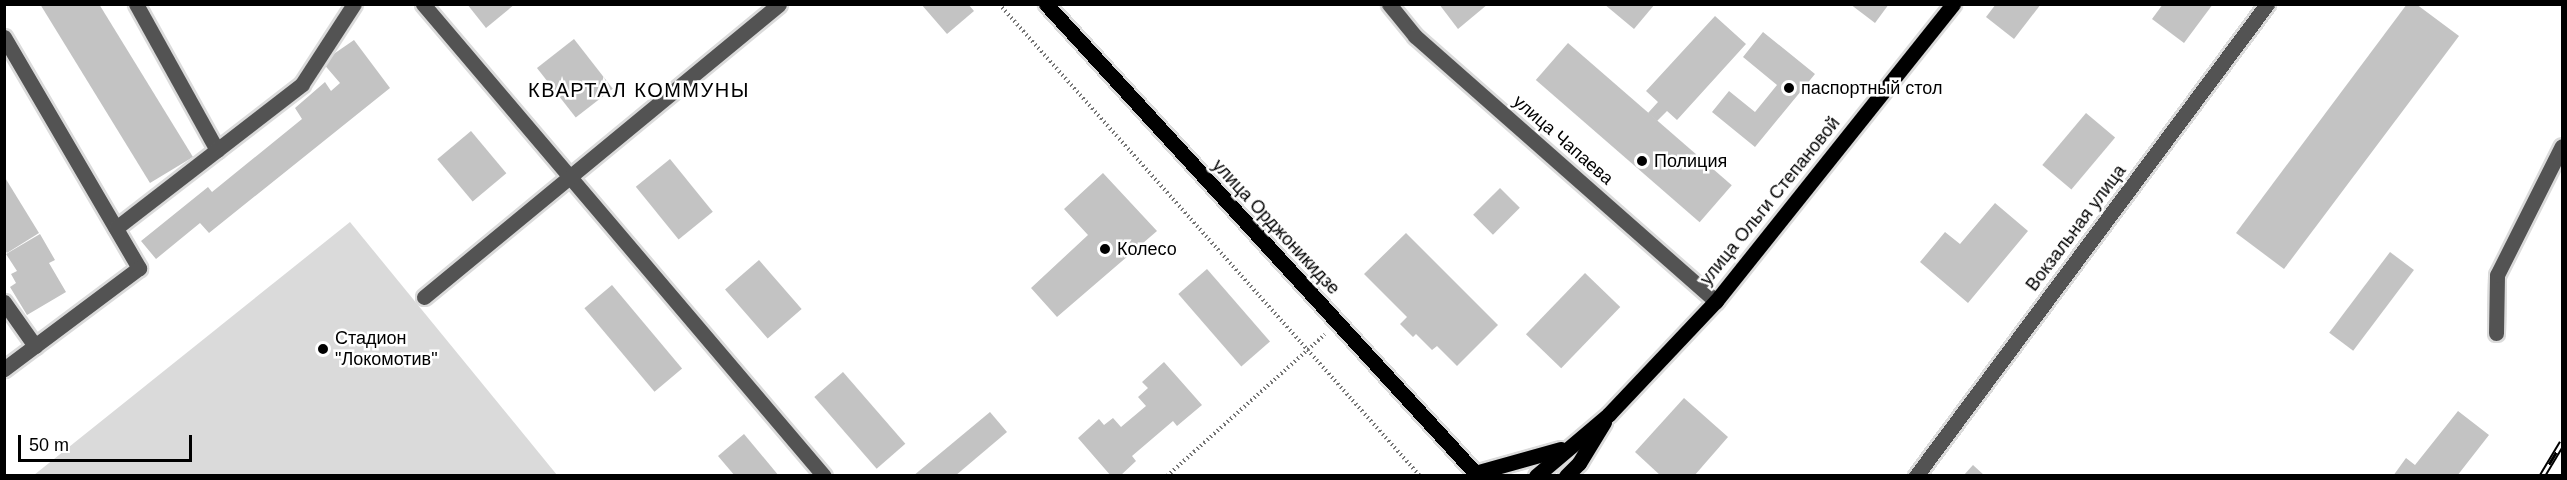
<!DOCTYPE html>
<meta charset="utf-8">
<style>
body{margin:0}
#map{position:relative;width:2567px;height:480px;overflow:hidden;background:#fff;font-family:Arial,sans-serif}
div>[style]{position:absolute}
.green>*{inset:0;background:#dadada}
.building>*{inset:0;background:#c3c3c3;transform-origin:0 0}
.path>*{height:4px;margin-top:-2px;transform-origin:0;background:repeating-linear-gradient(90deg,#757575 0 1.5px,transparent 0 4.5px)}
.roads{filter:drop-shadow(2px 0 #dbdbdb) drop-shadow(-2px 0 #dbdbdb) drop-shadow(0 2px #dbdbdb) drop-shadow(0 -2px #dbdbdb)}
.minor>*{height:15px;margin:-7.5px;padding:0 7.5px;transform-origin:7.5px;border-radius:7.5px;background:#535353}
.major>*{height:15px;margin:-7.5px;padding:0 7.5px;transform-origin:7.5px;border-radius:7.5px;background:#000}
.rail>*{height:7px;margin-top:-3.5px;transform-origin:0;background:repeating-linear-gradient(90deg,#fff 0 14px,#000 0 28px);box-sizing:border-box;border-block:2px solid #000}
.dots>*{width:16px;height:16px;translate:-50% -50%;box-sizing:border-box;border:3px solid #fff;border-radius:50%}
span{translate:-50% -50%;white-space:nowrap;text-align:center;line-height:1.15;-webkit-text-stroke:5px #fff;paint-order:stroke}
.poi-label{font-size:18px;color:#000}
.left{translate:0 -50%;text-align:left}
.street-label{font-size:18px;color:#000}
.neighbourhood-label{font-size:20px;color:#000;letter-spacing:1.5px}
.frame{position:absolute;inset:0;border:6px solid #000;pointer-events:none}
.scale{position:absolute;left:18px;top:435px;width:174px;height:27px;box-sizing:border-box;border:3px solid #000;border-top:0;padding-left:8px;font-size:18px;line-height:21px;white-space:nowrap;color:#000;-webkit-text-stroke:4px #fff;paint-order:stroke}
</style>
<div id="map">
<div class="green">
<i style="clip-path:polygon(350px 222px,557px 475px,34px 475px)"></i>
</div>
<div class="building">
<i style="clip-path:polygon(40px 4px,99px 4px,193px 157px,150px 183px)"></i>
<i style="clip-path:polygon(467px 4px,515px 4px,486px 28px)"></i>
<i style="clip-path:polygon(921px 4px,968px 4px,974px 11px,947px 34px)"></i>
<i style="clip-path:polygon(1439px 4px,1488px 4px,1458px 29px)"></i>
<i style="clip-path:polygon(1604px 4px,1655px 4px,1634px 29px)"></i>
<i style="clip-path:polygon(1850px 4px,1889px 4px,1875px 23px)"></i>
<i style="clip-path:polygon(1996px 4px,2041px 4px,2014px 39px,1986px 17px)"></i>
<i style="clip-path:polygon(2163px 4px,2213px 4px,2184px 43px,2152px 19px)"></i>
<i style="clip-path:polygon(2407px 4px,2416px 4px,2459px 36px,2284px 269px,2236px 233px)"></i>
<i style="clip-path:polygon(1715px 16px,1746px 44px,1677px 120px,1667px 111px,1657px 121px,1648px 113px,1658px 102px,1646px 91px)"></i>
<i style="clip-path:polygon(1763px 32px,1815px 74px,1755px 147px,1712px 112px,1729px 91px,1755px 112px,1777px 85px,1743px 57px)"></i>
<i style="left:574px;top:39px;width:63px;height:47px;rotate:52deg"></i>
<i style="clip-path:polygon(354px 40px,390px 88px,209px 233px,200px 223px,156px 259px,141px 241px,208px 187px,212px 192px,302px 119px,295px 108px,325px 82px,331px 91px,340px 83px,322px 62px)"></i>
<i style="left:1568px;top:43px;width:217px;height:49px;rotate:41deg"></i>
<i style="left:2086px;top:113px;width:38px;height:68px;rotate:40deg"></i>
<i style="left:471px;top:131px;width:55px;height:44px;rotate:50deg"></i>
<i style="left:670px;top:159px;width:68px;height:44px;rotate:51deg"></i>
<i style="clip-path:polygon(1103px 173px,1157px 231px,1057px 317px,1031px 288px,1088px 235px,1064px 209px)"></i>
<i style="clip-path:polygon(4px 176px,39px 233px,7px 253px,4px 249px)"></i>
<i style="left:1500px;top:188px;width:28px;height:38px;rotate:45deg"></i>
<i style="clip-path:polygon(1995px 203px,2028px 231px,1968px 303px,1920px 262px,1945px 232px,1960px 244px)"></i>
<i style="clip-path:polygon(1406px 233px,1498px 325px,1457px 366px,1437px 346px,1432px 350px,1416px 334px,1413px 337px,1400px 324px,1407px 317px,1364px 274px)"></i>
<i style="clip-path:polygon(40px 234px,55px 260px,49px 263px,66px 292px,27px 315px,10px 287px,16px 283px,11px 274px,17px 271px,6px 254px)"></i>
<i style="left:2390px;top:252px;width:30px;height:101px;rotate:37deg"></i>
<i style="left:759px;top:260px;width:65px;height:45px;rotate:49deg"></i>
<i style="left:1207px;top:269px;width:96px;height:38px;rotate:49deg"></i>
<i style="left:1585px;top:273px;width:49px;height:85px;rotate:44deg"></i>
<i style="left:612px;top:285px;width:109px;height:36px;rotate:50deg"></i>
<i style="clip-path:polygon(1164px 362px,1202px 405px,1177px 426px,1173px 421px,1132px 456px,1136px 461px,1120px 476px,1111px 476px,1078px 438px,1099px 419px,1104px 425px,1113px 418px,1121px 427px,1146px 406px,1138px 397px,1148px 388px,1142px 382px)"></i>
<i style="left:843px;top:372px;width:95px;height:38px;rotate:49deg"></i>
<i style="clip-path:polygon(1684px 398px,1728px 437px,1694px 476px,1661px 476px,1635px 452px)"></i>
<i style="clip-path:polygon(2458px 411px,2489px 435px,2457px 476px,2393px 476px,2406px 458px,2415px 465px)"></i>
<i style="clip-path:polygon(990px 412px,1007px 432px,955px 476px,913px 476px)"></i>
<i style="clip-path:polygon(744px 434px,779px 476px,735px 476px,718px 456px)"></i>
<i style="clip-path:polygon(1973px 465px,1985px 476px,1963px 476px)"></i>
</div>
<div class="path">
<i style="left:999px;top:4px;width:632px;rotate:48.27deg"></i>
<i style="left:1167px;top:476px;width:212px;rotate:-41.9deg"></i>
</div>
<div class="roads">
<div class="minor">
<i style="left:136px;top:4px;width:167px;rotate:61deg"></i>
<i style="left:423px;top:4px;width:619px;rotate:49.65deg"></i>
<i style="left:1389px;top:4px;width:41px;rotate:50.9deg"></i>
<i style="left:1415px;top:36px;width:401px;rotate:41.4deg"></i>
<i style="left:4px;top:37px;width:268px;rotate:59.7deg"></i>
<i style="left:139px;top:268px;width:169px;rotate:143.2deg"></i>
<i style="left:116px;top:228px;width:235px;rotate:-37.7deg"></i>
<i style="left:302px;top:84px;width:95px;rotate:-57deg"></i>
<i style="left:424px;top:297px;width:460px;rotate:-39.5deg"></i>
<i style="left:4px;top:302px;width:54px;rotate:54.8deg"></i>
<i style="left:2496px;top:333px;width:58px;rotate:-89deg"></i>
<i style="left:2497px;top:275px;width:144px;rotate:-63.3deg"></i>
<i style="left:1916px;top:476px;width:588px;rotate:-53.36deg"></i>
</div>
<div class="major">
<i style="left:1046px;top:4px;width:640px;rotate:47.53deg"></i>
<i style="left:1475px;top:473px;width:89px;rotate:-15.6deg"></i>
<i style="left:1536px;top:476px;width:96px;rotate:-40.3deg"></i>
<i style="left:1609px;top:414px;width:156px;rotate:-46.6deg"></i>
<i style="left:1716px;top:301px;width:380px;rotate:-51.4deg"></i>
<i style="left:1566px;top:476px;width:18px;rotate:-45deg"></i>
<i style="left:1579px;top:463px;width:48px;rotate:-58.6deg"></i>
</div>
</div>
<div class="rail">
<i style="left:2542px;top:476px;width:39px;rotate:-59deg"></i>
</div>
<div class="dots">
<i style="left:1789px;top:88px;background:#000"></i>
<i style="left:1642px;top:161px;background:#000"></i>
<i style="left:1105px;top:249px;background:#000"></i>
<i style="left:323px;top:349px;background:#000"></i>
</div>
<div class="poi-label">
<span class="left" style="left:1801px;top:88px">паспортный стол</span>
<span class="left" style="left:1654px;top:161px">Полиция</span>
<span class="left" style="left:1117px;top:249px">Колесо</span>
<span class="left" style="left:335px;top:349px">Стадион<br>"Локомотив"</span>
</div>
<div class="street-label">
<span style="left:1563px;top:140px;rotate:41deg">улица Чапаева</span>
<span style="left:1770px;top:201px;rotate:-51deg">улица Ольги Степановой</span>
<span style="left:1276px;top:227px;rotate:47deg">улица Орджоникидзе</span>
<span style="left:2076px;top:228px;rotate:-53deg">Вокзальная улица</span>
</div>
<div class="neighbourhood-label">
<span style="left:639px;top:90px">КВАРТАЛ КОММУНЫ</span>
</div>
<div class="frame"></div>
<div class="scale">50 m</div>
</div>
